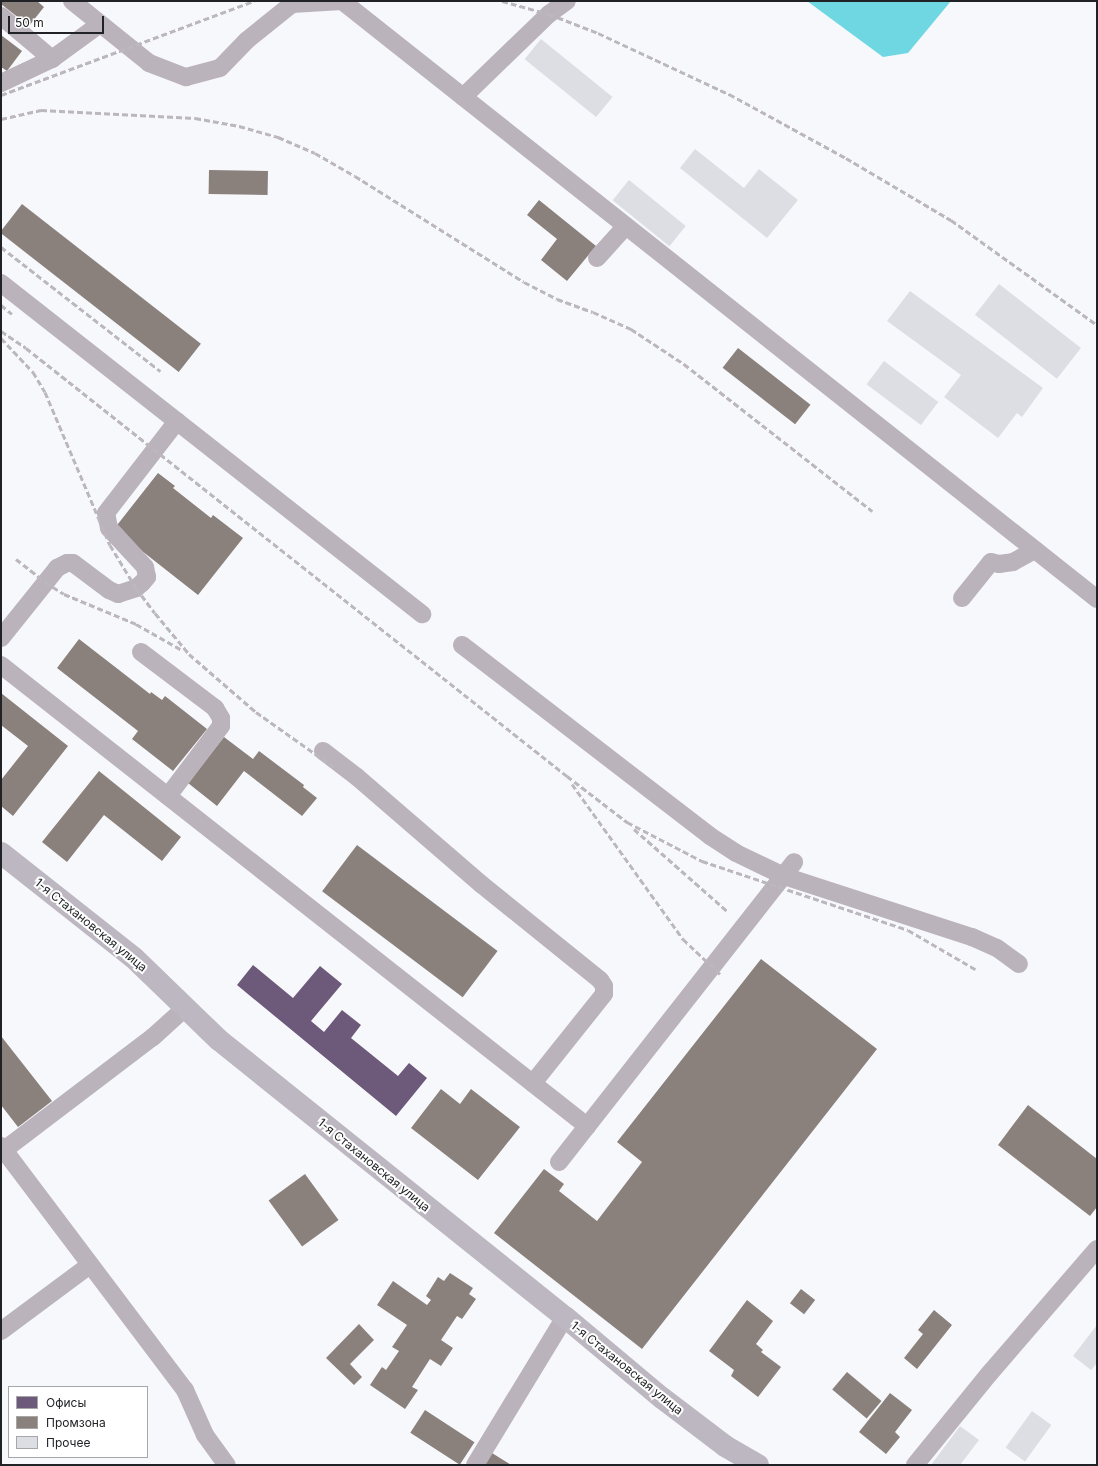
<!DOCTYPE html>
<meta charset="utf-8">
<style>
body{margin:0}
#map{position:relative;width:1098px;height:1466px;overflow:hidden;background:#f7f8fc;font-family:Inter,sans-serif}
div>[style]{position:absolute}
.water>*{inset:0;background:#6fd7e1}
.offices>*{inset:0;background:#6d597a}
.industry>*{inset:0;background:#8a817c;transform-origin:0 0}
.building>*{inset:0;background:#dddee3;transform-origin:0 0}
.minor>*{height:18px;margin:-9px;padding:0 9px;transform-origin:9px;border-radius:9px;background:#bbb3bb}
.major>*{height:22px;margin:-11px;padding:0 11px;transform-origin:11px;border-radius:11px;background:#bcb7c0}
.rail>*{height:3px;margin-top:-1.5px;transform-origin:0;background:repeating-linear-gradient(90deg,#bbb7bc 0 6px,transparent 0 9px)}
span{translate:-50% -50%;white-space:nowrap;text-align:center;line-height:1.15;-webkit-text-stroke:4px #fff;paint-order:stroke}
.street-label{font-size:12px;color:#212226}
.frame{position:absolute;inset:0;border:2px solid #212226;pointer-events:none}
.legend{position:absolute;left:8px;top:1386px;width:140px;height:72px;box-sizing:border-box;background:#fff;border:1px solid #a6a7a8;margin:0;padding:5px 7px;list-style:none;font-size:12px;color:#212226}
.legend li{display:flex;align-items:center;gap:8px;height:20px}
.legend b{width:20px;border:1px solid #a6a7a8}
.scale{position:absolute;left:8px;top:16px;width:96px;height:18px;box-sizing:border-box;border:2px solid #212226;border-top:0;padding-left:5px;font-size:12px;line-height:14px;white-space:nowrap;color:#212226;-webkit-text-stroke:3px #fff;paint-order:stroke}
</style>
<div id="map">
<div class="water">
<i style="clip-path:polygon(807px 1px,951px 1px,908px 53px,883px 57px)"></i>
</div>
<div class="offices">
<i style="clip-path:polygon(253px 965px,293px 998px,320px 966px,342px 984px,311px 1021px,324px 1032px,342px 1010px,361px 1025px,351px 1038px,398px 1076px,409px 1063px,427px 1078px,396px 1116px,237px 985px)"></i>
</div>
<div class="industry">
<i style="clip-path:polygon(1px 1px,37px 1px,44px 7px,29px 26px,1px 4px)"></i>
<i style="clip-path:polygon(1px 35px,22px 51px,7px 71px,1px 67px)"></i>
<i style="left:209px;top:170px;width:59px;height:24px;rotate:1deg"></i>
<i style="clip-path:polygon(539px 200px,596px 246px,567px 281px,541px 260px,557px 239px,527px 215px)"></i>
<i style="left:22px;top:204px;width:227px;height:36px;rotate:38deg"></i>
<i style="left:738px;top:348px;width:92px;height:25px;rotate:38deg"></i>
<i style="clip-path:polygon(158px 473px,175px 486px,173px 488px,211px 518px,213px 515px,243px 538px,198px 595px,114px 529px)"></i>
<i style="clip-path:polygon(79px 639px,150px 694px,151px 692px,162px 700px,165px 696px,207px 729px,173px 771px,132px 739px,138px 731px,57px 668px)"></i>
<i style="clip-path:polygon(1px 693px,68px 746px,13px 816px,1px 806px,1px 780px,28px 746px,1px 725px)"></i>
<i style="clip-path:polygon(224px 737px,253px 759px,259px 751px,304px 785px,303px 787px,317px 798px,302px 816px,244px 771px,217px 806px,188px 783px)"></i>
<i style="clip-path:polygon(99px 771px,181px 837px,162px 861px,104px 815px,67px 862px,42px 842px)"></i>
<i style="left:357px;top:845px;width:176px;height:58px;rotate:37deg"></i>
<i style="clip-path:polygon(761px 959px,877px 1049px,642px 1349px,494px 1233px,544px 1169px,564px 1184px,559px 1191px,597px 1221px,642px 1162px,617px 1142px)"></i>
<i style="clip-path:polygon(1px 1036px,52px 1101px,18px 1127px,1px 1105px)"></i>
<i style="clip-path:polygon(441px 1089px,460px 1104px,471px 1089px,520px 1127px,478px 1180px,411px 1128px)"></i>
<i style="clip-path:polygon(1028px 1105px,1097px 1159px,1097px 1207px,1090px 1216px,998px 1145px)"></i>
<i style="left:305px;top:1174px;width:57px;height:45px;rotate:54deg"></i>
<i style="clip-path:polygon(450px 1273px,473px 1288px,469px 1294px,476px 1299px,462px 1319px,457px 1316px,441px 1340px,453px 1348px,441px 1366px,430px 1359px,412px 1387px,418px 1390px,405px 1409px,370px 1385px,382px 1367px,386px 1370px,399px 1351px,392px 1347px,407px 1325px,377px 1305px,393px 1281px,427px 1305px,431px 1300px,426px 1296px,438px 1277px,444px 1281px)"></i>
<i style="left:801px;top:1289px;width:18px;height:18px;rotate:38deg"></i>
<i style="clip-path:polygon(747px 1300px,773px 1321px,756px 1344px,763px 1350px,761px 1352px,781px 1367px,758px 1397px,731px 1376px,734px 1370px,709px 1351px)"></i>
<i style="clip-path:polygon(934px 1310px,952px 1325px,917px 1369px,904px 1358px,923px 1334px,918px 1330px)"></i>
<i style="clip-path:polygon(359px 1324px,374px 1340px,350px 1364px,362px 1377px,354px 1385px,326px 1358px)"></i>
<i style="left:847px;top:1372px;width:45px;height:23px;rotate:40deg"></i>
<i style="clip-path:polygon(890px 1393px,912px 1410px,895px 1432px,900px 1437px,886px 1454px,859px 1432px)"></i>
<i style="left:425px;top:1410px;width:59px;height:27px;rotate:33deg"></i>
<i style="clip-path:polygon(492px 1453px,511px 1465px,484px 1465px)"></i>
</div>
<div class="building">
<i style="left:541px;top:39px;width:92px;height:26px;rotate:39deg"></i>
<i style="clip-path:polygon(695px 149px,744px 188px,759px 169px,798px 200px,767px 238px,680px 168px)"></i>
<i style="left:629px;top:180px;width:73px;height:26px;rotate:39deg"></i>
<i style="left:999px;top:284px;width:104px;height:39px;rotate:38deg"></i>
<i style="clip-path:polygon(910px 291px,1043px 388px,1022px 417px,1017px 413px,998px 438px,944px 397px,961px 375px,887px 321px)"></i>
<i style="left:884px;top:361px;width:68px;height:29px;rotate:37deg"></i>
<i style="clip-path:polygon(1097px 1325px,1097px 1363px,1091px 1370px,1073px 1356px)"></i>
<i style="left:1032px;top:1411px;width:24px;height:45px;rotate:36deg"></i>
<i style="clip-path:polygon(960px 1426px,979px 1440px,960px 1465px,931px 1465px)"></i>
</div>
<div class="minor">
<i style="left:72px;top:1px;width:99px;rotate:38.8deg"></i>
<i style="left:149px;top:63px;width:40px;rotate:21deg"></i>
<i style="left:186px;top:77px;width:35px;rotate:-15deg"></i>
<i style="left:220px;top:68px;width:37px;rotate:-46deg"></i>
<i style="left:246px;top:41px;width:59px;rotate:-38.8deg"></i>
<i style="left:292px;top:4px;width:50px;rotate:-3.4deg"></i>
<i style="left:342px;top:1px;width:963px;rotate:38.38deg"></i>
<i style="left:1px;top:16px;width:67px;rotate:40.1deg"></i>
<i style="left:52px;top:59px;width:59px;rotate:-36.1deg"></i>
<i style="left:1px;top:83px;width:56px;rotate:-25.2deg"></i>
<i style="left:463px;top:97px;width:120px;rotate:-44deg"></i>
<i style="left:549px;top:14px;width:22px;rotate:-36deg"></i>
<i style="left:597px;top:258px;width:42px;rotate:-47.9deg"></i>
<i style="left:1px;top:283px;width:536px;rotate:38.18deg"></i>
<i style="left:962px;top:598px;width:46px;rotate:-51.1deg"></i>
<i style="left:991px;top:562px;width:8px;rotate:14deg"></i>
<i style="left:999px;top:564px;width:14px;rotate:-8deg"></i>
<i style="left:1013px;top:562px;width:25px;rotate:-29deg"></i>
<i style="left:1px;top:638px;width:90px;rotate:-51.3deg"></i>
<i style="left:57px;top:568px;width:11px;rotate:-27deg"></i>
<i style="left:67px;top:563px;width:6px"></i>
<i style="left:73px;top:563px;width:45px;rotate:36.9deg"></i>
<i style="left:109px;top:590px;width:10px;rotate:24deg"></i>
<i style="left:118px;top:594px;width:19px;rotate:-18deg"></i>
<i style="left:136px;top:588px;width:8px;rotate:-40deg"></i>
<i style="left:142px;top:583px;width:8px;rotate:-50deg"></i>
<i style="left:147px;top:577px;width:10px;rotate:-101deg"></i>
<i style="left:145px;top:567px;width:53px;rotate:-132.7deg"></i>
<i style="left:109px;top:528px;width:15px;rotate:-101deg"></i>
<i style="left:106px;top:513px;width:116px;rotate:-52.3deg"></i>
<i style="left:462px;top:645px;width:313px;rotate:37.6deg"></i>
<i style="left:710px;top:836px;width:31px;rotate:33deg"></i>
<i style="left:736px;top:853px;width:53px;rotate:25.6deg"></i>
<i style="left:784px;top:876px;width:198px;rotate:18deg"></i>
<i style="left:972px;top:937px;width:27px;rotate:24deg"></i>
<i style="left:997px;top:948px;width:27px;rotate:36deg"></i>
<i style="left:141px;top:652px;width:93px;rotate:37.1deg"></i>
<i style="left:215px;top:708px;width:12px;rotate:59deg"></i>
<i style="left:221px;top:718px;width:8px;rotate:90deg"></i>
<i style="left:221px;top:726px;width:88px;rotate:127.1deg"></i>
<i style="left:1px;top:665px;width:746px;rotate:38.19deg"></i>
<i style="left:323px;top:751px;width:43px;rotate:37.4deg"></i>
<i style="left:357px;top:777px;width:164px;rotate:40.8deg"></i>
<i style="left:481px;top:884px;width:153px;rotate:38.9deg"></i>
<i style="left:600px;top:980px;width:7px;rotate:56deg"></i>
<i style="left:604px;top:986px;width:8px;rotate:90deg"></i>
<i style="left:604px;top:994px;width:114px;rotate:128.6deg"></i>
<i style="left:1px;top:1146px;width:5px;rotate:53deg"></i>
<i style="left:4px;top:1150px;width:187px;rotate:-37.2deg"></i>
<i style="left:153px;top:1037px;width:43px;rotate:-42.2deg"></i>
<i style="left:4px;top:1150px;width:301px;rotate:53deg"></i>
<i style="left:185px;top:1390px;width:49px;rotate:66deg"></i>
<i style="left:205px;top:1435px;width:37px;rotate:54deg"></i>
<i style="left:559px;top:1162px;width:381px;rotate:-51.9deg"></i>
<i style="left:1px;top:1331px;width:111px;rotate:-36.6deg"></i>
<i style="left:475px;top:1465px;width:173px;rotate:-58.7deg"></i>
<i style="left:915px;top:1465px;width:117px;rotate:-50.9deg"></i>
<i style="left:989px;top:1374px;width:165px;rotate:-49.2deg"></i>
</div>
<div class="major">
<i style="left:1px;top:853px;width:169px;rotate:38.3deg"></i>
<i style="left:134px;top:958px;width:118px;rotate:44deg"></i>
<i style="left:219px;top:1040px;width:443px;rotate:38.7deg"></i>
<i style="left:565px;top:1317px;width:126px;rotate:39.9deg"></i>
<i style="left:662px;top:1398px;width:79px;rotate:37.3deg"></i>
<i style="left:725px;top:1446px;width:38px;rotate:30deg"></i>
</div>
<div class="rail">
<i style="left:502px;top:1px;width:49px;rotate:15.5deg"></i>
<i style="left:549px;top:14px;width:53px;rotate:21.2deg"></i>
<i style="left:598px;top:33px;width:145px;rotate:25deg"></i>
<i style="left:729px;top:94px;width:133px;rotate:28.7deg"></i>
<i style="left:846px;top:158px;width:122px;rotate:30.6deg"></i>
<i style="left:951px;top:220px;width:180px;rotate:35.7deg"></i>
<i style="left:1px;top:95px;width:270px;rotate:-20.4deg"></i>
<i style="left:1px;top:119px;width:41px;rotate:-12.7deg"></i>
<i style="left:41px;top:110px;width:154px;rotate:3deg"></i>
<i style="left:195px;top:118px;width:45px;rotate:10.3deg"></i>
<i style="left:239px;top:126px;width:41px;rotate:15.8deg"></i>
<i style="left:278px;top:137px;width:40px;rotate:23.4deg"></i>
<i style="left:315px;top:153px;width:46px;rotate:29.9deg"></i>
<i style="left:355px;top:176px;width:199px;rotate:32.1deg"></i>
<i style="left:524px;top:282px;width:37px;rotate:27deg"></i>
<i style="left:557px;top:299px;width:38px;rotate:20deg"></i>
<i style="left:593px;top:312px;width:42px;rotate:24.1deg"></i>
<i style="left:631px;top:329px;width:64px;rotate:33.4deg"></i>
<i style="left:684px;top:364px;width:239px;rotate:38deg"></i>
<i style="left:1px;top:247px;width:202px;rotate:37.9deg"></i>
<i style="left:1px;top:305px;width:14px;rotate:39deg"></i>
<i style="left:1px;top:331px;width:30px;rotate:34deg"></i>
<i style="left:26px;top:348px;width:690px;rotate:38.35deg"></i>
<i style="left:567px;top:776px;width:76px;rotate:37.5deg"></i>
<i style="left:627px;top:822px;width:85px;rotate:27.5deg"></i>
<i style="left:702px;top:861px;width:217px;rotate:18.5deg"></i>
<i style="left:908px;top:930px;width:78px;rotate:30.2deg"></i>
<i style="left:1px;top:338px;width:47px;rotate:46.7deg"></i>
<i style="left:33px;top:372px;width:23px;rotate:59deg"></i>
<i style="left:45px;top:392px;width:166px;rotate:67deg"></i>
<i style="left:110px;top:545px;width:50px;rotate:58.8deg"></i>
<i style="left:136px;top:588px;width:31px;rotate:53deg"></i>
<i style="left:155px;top:613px;width:53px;rotate:50.3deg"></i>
<i style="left:189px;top:654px;width:89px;rotate:40.9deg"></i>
<i style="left:256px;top:712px;width:95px;rotate:35.2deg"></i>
<i style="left:16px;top:559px;width:37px;rotate:38deg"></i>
<i style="left:45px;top:582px;width:22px;rotate:32deg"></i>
<i style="left:64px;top:594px;width:78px;rotate:22.6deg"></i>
<i style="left:136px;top:624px;width:53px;rotate:29.5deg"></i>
<i style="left:572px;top:784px;width:191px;rotate:54.4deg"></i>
<i style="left:683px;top:939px;width:51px;rotate:43.4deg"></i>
<i style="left:634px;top:829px;width:125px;rotate:41.4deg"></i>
</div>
<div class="street-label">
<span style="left:91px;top:925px;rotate:39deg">1-я Стахановская улица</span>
<span style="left:374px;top:1165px;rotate:39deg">1-я Стахановская улица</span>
<span style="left:627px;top:1368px;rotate:39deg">1-я Стахановская улица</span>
</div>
<div class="frame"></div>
<ul class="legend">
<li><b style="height:11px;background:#6d597a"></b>Офисы</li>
<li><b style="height:11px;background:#8a817c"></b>Промзона</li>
<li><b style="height:11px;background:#dddee3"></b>Прочее</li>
</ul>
<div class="scale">50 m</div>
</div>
